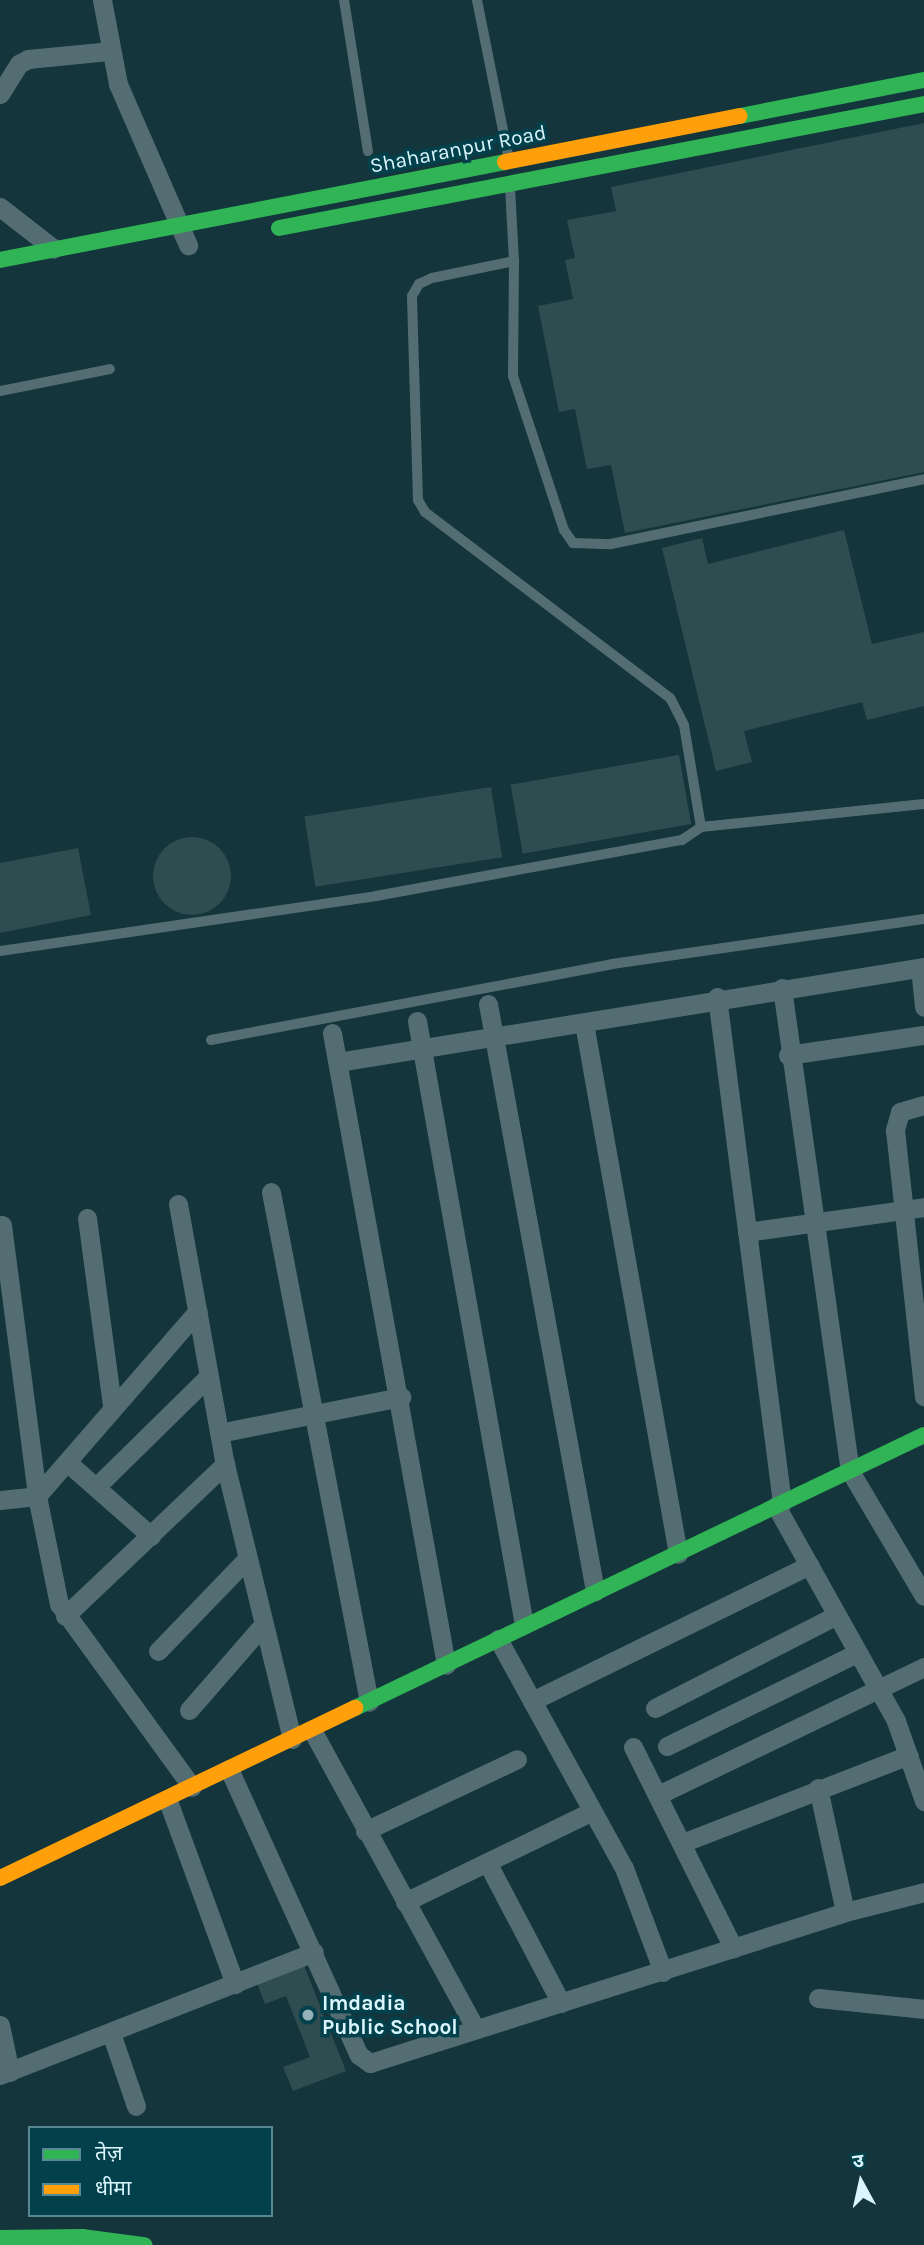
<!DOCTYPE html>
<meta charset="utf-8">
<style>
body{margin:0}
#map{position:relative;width:924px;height:2245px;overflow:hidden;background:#13353b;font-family:Karla,"Noto Sans Devanagari",sans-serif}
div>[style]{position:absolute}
.building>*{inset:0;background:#2f4d50;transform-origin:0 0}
.round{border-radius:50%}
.lane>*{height:10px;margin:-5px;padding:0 5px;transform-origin:5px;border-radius:5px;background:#536d73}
.street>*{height:19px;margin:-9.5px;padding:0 9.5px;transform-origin:9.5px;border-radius:9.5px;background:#536d73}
.fast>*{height:16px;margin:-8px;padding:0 8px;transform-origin:8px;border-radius:8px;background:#30b455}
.slow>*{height:16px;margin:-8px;padding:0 8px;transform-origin:8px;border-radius:8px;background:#ff9f0a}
.dots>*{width:19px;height:19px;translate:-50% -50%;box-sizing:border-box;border:4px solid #02414c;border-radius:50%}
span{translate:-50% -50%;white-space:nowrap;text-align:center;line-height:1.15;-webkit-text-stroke:7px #02414c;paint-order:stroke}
.street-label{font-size:21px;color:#daf6fc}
.poi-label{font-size:21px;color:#daf6fc;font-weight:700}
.left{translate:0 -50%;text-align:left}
.legend{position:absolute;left:28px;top:2126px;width:245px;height:91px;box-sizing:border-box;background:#02414c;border:2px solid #588992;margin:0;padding:9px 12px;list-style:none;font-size:21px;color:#daf6fc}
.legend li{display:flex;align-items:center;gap:14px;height:35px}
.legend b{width:35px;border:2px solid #588992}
.north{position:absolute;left:826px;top:2147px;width:70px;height:70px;-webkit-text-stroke:5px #02414c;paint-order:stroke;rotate:352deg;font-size:19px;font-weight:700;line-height:28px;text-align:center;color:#daf6fc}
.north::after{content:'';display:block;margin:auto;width:24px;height:32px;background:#daf6fc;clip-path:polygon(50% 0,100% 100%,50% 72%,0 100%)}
</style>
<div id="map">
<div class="building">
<i style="clip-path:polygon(924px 123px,924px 472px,625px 533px,611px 465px,587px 469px,575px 409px,559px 412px,538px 306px,573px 299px,565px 260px,575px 258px,567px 220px,616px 211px,611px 187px)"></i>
<i style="clip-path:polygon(844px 530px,872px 644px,924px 632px,924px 706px,867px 720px,862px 702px,744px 731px,752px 762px,716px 771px,662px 548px,702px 538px,708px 564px)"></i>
<i style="left:679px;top:755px;width:70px;height:171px;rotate:80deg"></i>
<i style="left:491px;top:787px;width:71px;height:189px;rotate:81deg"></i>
<i class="round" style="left:153px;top:837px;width:78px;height:78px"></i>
<i style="clip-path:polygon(78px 848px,91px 915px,0 933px,0 863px)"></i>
<i style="clip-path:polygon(303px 1963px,346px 2071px,293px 2091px,283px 2067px,310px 2057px,286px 1996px,265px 2004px,256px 1981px)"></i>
</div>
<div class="lane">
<i style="left:344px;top:0;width:153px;rotate:81deg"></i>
<i style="left:477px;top:0;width:158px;rotate:78.7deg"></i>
<i style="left:514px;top:261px;width:115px;rotate:90.5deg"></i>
<i style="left:513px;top:376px;width:162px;rotate:71.7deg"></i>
<i style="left:564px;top:530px;width:16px;rotate:55deg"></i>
<i style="left:573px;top:543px;width:38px;rotate:2deg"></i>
<i style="left:611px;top:544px;width:320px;rotate:-11.7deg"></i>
<i style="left:0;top:391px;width:112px;rotate:-11.3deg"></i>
<i style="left:701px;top:827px;width:224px;rotate:-5.9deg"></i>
<i style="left:0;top:951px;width:380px;rotate:-8.3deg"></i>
<i style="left:376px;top:896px;width:311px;rotate:-10.4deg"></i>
<i style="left:682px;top:840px;width:23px;rotate:-34deg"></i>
<i style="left:701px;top:827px;width:103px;rotate:-99.5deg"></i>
<i style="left:684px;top:725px;width:30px;rotate:-117deg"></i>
<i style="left:670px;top:698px;width:308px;rotate:-142.8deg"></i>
<i style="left:425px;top:512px;width:14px;rotate:-120deg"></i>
<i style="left:418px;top:500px;width:204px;rotate:-91.7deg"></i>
<i style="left:412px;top:296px;width:14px;rotate:-60deg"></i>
<i style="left:419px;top:284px;width:14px;rotate:-25deg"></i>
<i style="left:432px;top:278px;width:84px;rotate:-11.7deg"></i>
<i style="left:514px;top:261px;width:73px;rotate:-93.1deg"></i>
<i style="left:211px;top:1040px;width:408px;rotate:-10.7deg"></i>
<i style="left:612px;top:964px;width:315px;rotate:-8.2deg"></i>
</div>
<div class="street">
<i style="left:102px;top:0;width:86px;rotate:79.2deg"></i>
<i style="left:118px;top:84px;width:176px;rotate:66.5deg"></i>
<i style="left:0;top:94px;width:36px;rotate:-58deg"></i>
<i style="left:19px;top:64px;width:10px;rotate:-29deg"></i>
<i style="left:28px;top:59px;width:81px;rotate:-5.6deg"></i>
<i style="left:0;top:207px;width:68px;rotate:37.9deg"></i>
<i style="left:920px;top:968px;width:39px;rotate:84deg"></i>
<i style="left:782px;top:988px;width:488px;rotate:82deg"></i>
<i style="left:850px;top:1471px;width:145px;rotate:59.4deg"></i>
<i style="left:717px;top:997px;width:510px;rotate:82.68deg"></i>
<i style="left:488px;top:1004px;width:597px;rotate:79.67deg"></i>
<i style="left:417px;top:1021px;width:613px;rotate:79.95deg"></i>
<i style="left:584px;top:1023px;width:539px;rotate:79.96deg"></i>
<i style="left:332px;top:1033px;width:642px;rotate:79.77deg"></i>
<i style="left:788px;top:1055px;width:137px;rotate:-8.4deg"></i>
<i style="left:338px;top:1062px;width:594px;rotate:-9.21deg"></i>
<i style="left:924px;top:1105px;width:25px;rotate:164deg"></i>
<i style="left:900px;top:1112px;width:19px;rotate:106deg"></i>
<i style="left:895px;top:1130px;width:268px;rotate:83.8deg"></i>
<i style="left:271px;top:1192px;width:519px;rotate:79.12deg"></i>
<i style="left:178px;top:1204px;width:264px;rotate:79.8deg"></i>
<i style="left:225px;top:1464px;width:283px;rotate:76.3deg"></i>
<i style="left:87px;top:1218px;width:189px;rotate:82.4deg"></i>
<i style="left:2px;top:1225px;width:273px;rotate:82.6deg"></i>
<i style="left:37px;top:1496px;width:110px;rotate:78.5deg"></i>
<i style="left:59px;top:1604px;width:226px;rotate:54deg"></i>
<i style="left:747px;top:1232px;width:179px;rotate:-8deg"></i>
<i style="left:219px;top:1433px;width:186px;rotate:-11.2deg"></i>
<i style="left:67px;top:1462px;width:112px;rotate:41.4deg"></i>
<i style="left:96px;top:1487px;width:158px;rotate:-44.5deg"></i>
<i style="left:0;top:1500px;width:37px;rotate:-6deg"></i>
<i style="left:37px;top:1496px;width:245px;rotate:-49deg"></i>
<i style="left:776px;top:1506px;width:246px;rotate:60.8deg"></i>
<i style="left:896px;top:1721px;width:85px;rotate:70.7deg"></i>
<i style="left:65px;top:1616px;width:221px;rotate:-43.5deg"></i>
<i style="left:498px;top:1639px;width:261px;rotate:61.2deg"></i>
<i style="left:624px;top:1868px;width:111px;rotate:69.4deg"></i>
<i style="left:158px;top:1651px;width:127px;rotate:-46deg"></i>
<i style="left:532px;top:1701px;width:309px;rotate:-26.1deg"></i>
<i style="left:655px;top:1708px;width:202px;rotate:-27.1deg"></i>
<i style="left:189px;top:1710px;width:113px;rotate:-49deg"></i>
<i style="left:312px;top:1730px;width:340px;rotate:61.3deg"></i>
<i style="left:667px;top:1746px;width:212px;rotate:-26.1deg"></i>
<i style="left:633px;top:1747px;width:225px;rotate:63.5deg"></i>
<i style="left:229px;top:1769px;width:314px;rotate:65.6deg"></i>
<i style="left:359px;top:2055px;width:14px;rotate:36deg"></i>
<i style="left:370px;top:2063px;width:498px;rotate:-17.6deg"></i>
<i style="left:845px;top:1912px;width:81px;rotate:-14.2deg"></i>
<i style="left:818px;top:1788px;width:127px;rotate:77.7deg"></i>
<i style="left:658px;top:1795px;width:295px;rotate:-25.7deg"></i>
<i style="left:168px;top:1801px;width:195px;rotate:69.9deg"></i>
<i style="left:365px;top:1831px;width:168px;rotate:-25.3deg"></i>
<i style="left:682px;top:1843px;width:243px;rotate:-21.2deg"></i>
<i style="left:488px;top:1864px;width:157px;rotate:62.3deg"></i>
<i style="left:405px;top:1902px;width:208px;rotate:-25.9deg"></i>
<i style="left:818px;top:1998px;width:107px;rotate:5.9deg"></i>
<i style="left:0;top:2025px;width:48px;rotate:78deg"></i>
<i style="left:111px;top:2033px;width:77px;rotate:71.1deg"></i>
<i style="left:0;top:2075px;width:337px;rotate:-21.4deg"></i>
</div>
<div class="fast">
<i style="left:740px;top:116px;width:187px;rotate:-11.1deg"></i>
<i style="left:279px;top:228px;width:657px;rotate:-10.88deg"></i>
<i style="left:0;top:260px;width:514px;rotate:-10.98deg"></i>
<i style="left:355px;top:1708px;width:631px;rotate:-25.63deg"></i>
<i style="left:0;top:2238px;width:82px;rotate:-0.7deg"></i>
<i style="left:82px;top:2237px;width:63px;rotate:7.4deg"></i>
</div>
<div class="slow">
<i style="left:505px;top:162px;width:239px;rotate:-11.1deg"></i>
<i style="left:0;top:1878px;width:394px;rotate:-25.6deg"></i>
</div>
<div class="dots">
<i style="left:308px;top:2015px;background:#94b2b8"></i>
</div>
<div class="street-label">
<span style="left:458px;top:149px;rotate:-11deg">Shaharanpur Road</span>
</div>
<div class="poi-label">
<span class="left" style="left:322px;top:2015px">Imdadia<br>Public School</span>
</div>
<ul class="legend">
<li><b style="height:9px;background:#30b455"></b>तेज़</li>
<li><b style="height:9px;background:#ff9f0a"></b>धीमा</li>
</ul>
<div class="north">उ</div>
</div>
